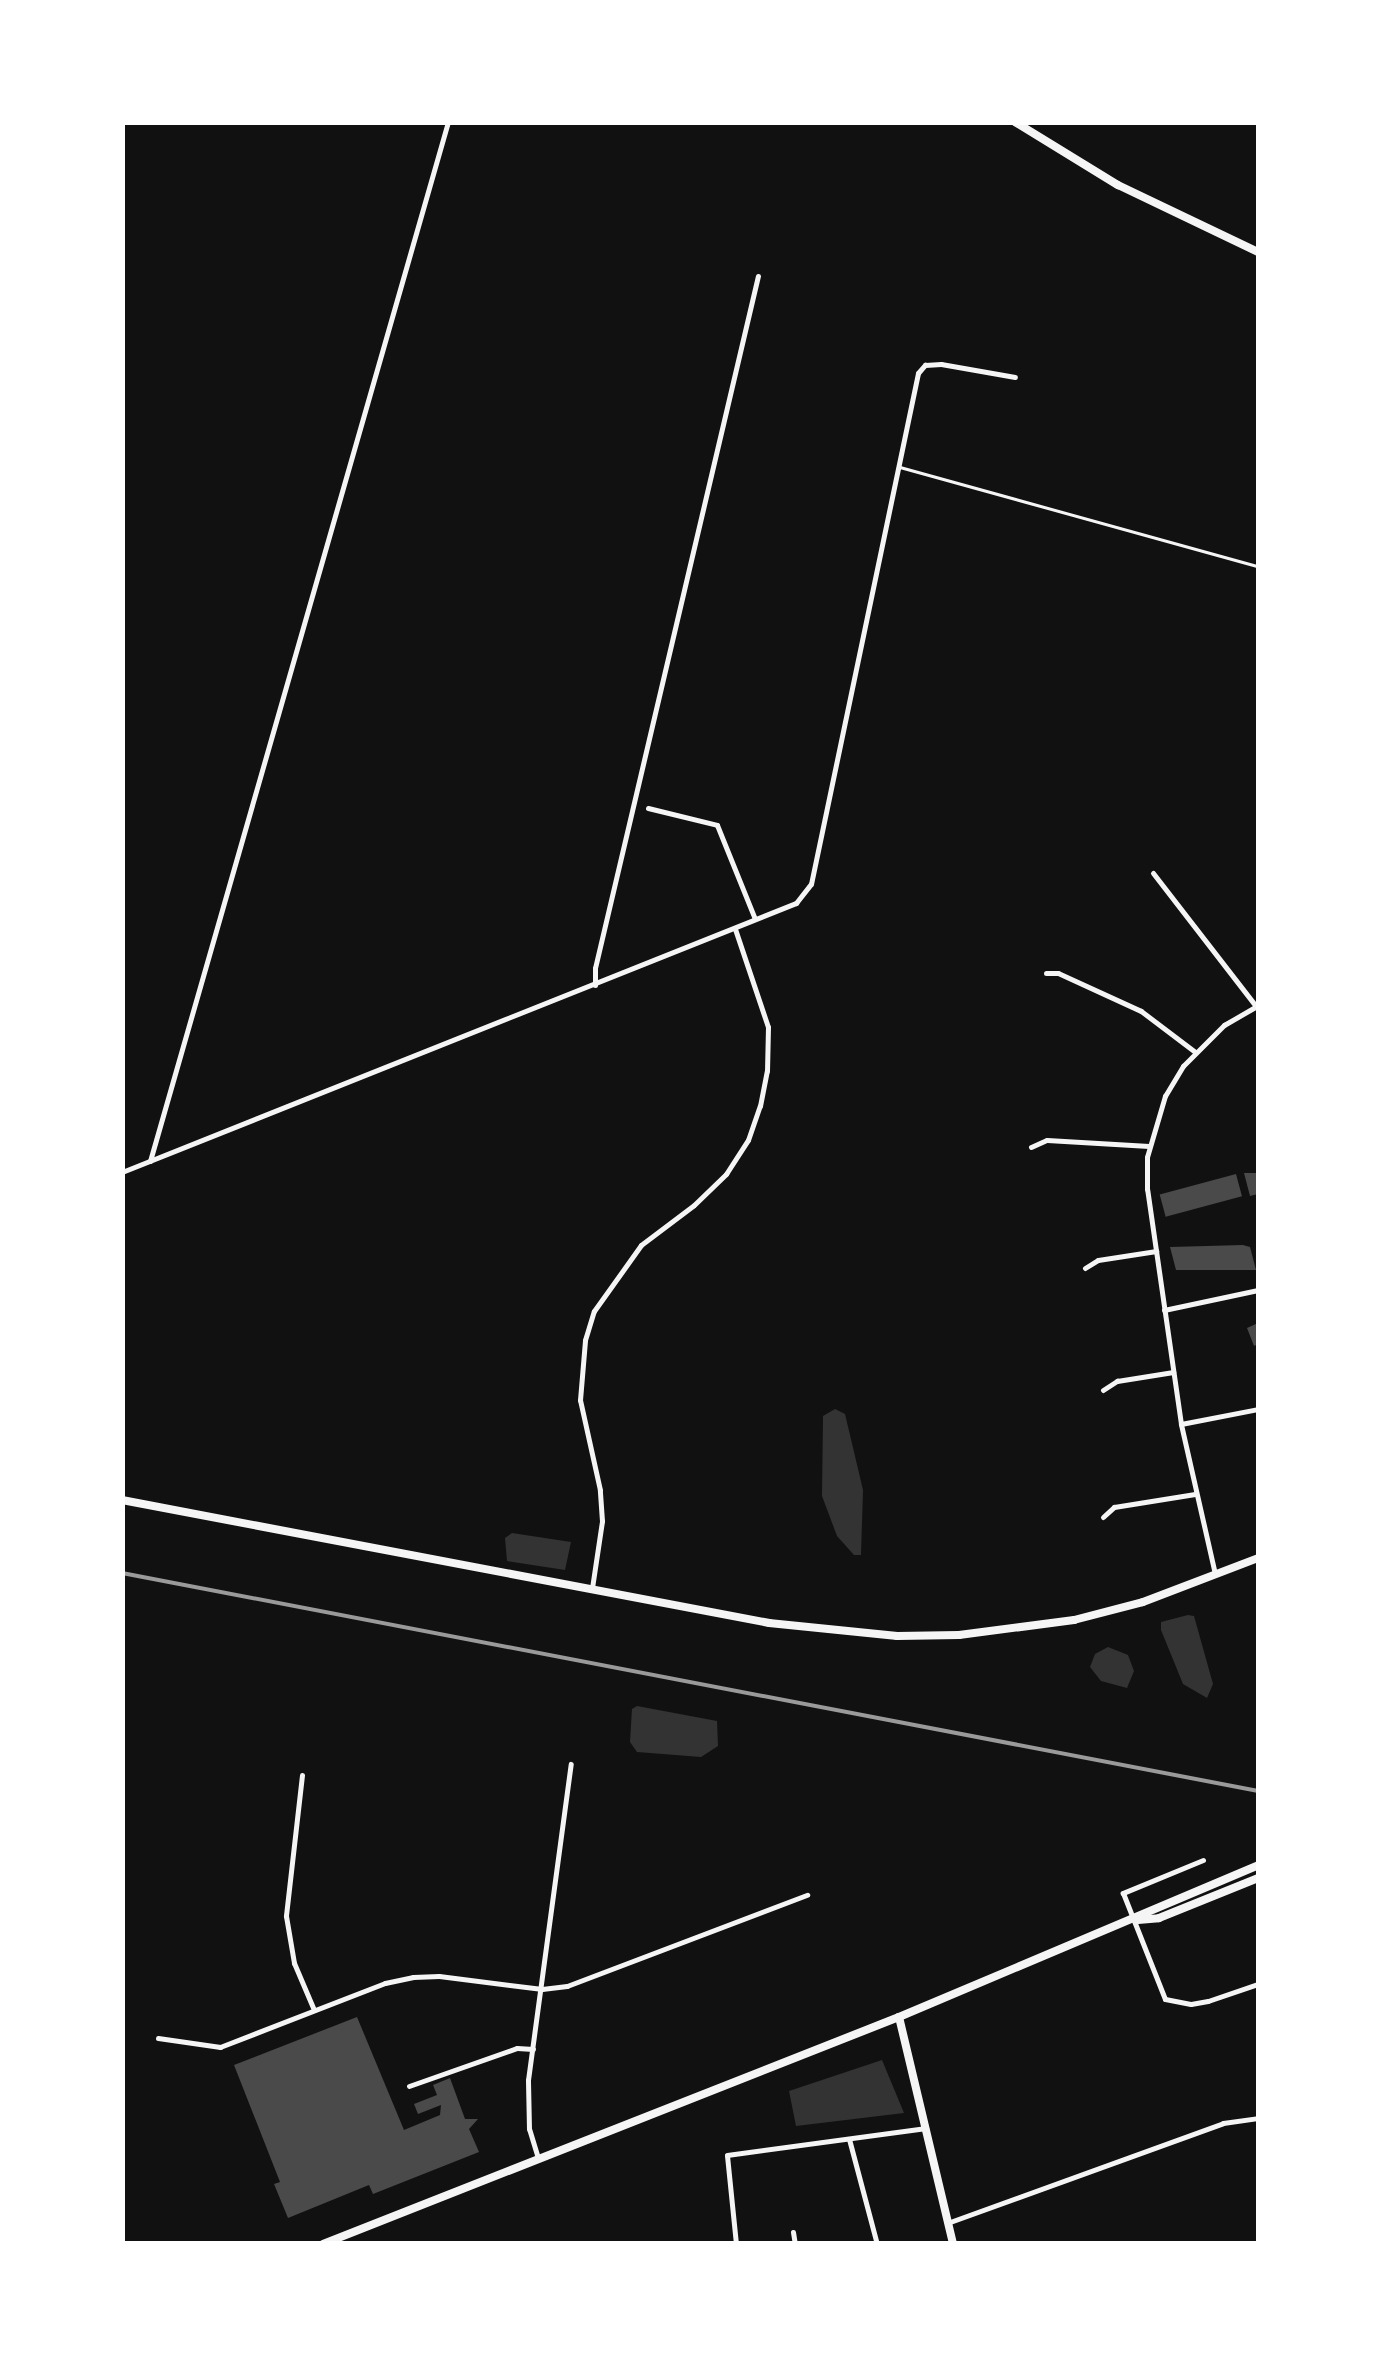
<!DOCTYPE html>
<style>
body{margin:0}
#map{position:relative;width:1381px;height:2366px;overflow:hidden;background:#111;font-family:"Playfair Display",serif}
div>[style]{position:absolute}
.water>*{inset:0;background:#333}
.building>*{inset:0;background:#4a4a4a;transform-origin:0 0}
.service>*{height:2.5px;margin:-1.25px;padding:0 1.25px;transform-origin:1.25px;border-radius:1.25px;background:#f5f5f5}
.minor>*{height:5px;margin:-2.5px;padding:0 2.5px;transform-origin:2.5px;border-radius:2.5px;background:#f5f5f5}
.tertiary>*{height:8px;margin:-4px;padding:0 4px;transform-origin:4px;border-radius:4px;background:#f5f5f5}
.secondary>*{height:8px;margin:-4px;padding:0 4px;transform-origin:4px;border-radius:4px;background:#f5f5f5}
.rail>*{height:4px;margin:-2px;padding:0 2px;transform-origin:2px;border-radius:2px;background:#9a9a9a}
span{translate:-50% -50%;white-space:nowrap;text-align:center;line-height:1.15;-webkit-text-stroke:8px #fff;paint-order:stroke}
.frame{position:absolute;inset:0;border:125px solid #fff;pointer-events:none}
</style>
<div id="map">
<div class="water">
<i style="clip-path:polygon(835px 1409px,845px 1414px,863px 1490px,861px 1555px,854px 1555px,837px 1536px,822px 1496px,823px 1416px)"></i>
<i style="clip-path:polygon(512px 1533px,571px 1542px,565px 1570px,507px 1561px,505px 1538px)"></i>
<i style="clip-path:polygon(1188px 1615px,1194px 1616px,1213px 1684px,1207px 1698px,1183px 1684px,1161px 1630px,1161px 1622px)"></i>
<i style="clip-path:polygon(1108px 1647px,1128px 1655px,1134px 1671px,1127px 1688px,1101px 1681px,1090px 1667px,1095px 1654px)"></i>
<i style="clip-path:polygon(637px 1706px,717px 1721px,718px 1746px,701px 1757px,637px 1752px,630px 1742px,632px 1709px)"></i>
<i style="clip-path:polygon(882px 2060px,904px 2113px,796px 2126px,789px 2091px)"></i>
</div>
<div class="building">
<i style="clip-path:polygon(1244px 1173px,1258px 1173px,1258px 1194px,1250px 1196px)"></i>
<i style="left:1236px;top:1174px;width:23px;height:79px;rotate:75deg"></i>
<i style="clip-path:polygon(1243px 1245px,1250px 1247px,1256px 1270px,1176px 1270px,1170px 1247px)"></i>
<i style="clip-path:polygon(1258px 1323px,1258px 1344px,1254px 1346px,1247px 1328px)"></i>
<i style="clip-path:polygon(357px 2017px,404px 2130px,440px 2115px,441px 2105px,418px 2114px,414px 2104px,437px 2095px,433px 2085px,450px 2078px,465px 2119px,478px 2119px,469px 2129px,479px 2152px,373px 2194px,369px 2185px,288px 2218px,274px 2184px,280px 2182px,234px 2065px)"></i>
</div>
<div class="service">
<i style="left:900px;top:467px;width:371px;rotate:15.5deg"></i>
</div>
<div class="minor">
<i style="left:648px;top:808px;width:71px;rotate:13.8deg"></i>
<i style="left:717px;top:825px;width:101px;rotate:68deg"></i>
<i style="left:1153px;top:873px;width:167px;rotate:52.3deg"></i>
<i style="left:1046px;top:973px;width:12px"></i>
<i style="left:1058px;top:973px;width:91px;rotate:24.6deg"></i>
<i style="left:1141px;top:1011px;width:68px;rotate:37.2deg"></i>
<i style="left:595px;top:985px;width:17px;rotate:-90deg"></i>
<i style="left:595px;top:968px;width:711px;rotate:-76.75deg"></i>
<i style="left:1031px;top:1147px;width:17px;rotate:-24deg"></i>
<i style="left:1047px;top:1140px;width:102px;rotate:3.4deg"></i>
<i style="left:150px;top:1161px;width:1081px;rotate:-74deg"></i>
<i style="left:122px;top:1172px;width:726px;rotate:-21.76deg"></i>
<i style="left:796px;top:903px;width:24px;rotate:-52deg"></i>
<i style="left:811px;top:884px;width:522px;rotate:-78.17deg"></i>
<i style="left:918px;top:373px;width:11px;rotate:-49deg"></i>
<i style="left:925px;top:365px;width:16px;rotate:-4deg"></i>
<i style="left:941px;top:364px;width:75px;rotate:10deg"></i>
<i style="left:1085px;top:1268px;width:15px;rotate:-32deg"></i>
<i style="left:1098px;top:1260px;width:59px;rotate:-8.8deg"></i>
<i style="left:1164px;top:1310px;width:96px;rotate:-12deg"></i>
<i style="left:1103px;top:1390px;width:17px;rotate:-33deg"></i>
<i style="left:1117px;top:1381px;width:57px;rotate:-9.1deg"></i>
<i style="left:1181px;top:1424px;width:78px;rotate:-11deg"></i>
<i style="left:1103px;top:1517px;width:15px;rotate:-42deg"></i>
<i style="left:1114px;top:1507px;width:82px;rotate:-9.1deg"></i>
<i style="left:1215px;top:1574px;width:154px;rotate:-102.8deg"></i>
<i style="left:1181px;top:1424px;width:237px;rotate:-98.2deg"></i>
<i style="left:1147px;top:1189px;width:32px;rotate:-90deg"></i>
<i style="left:1147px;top:1157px;width:64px;rotate:-73.6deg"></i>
<i style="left:1165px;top:1096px;width:35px;rotate:-59deg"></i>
<i style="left:1183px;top:1066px;width:58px;rotate:-45deg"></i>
<i style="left:1224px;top:1025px;width:39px;rotate:-30deg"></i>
<i style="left:592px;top:1588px;width:68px;rotate:-81.5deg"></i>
<i style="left:602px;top:1521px;width:31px;rotate:-94deg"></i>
<i style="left:600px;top:1490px;width:92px;rotate:-102.5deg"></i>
<i style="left:580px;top:1400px;width:60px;rotate:-85.2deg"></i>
<i style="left:585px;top:1340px;width:30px;rotate:-73deg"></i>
<i style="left:594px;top:1311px;width:81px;rotate:-54.5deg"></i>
<i style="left:641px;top:1245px;width:66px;rotate:-37deg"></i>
<i style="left:694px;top:1205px;width:45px;rotate:-44.1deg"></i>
<i style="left:726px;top:1174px;width:40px;rotate:-57.1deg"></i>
<i style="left:748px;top:1140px;width:36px;rotate:-71deg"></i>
<i style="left:760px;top:1106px;width:36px;rotate:-79deg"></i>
<i style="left:767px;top:1071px;width:44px;rotate:-88.7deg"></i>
<i style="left:768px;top:1027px;width:103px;rotate:-108.6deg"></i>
<i style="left:302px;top:1775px;width:142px;rotate:96.5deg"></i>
<i style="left:286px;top:1916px;width:48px;rotate:80.3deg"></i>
<i style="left:294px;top:1963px;width:51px;rotate:66.9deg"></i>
<i style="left:1203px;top:1860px;width:87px;rotate:157.6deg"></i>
<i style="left:1123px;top:1893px;width:114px;rotate:68.4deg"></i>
<i style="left:1165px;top:1999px;width:26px;rotate:11deg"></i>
<i style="left:1191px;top:2004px;width:17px;rotate:-10deg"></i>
<i style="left:1208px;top:2001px;width:53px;rotate:-18.8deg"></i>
<i style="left:158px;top:2038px;width:63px;rotate:8.3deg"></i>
<i style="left:220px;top:2047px;width:177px;rotate:-21.2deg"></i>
<i style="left:385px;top:1983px;width:29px;rotate:-12deg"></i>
<i style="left:413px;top:1977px;width:26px;rotate:-2deg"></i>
<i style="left:439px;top:1976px;width:104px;rotate:7.2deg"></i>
<i style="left:542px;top:1989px;width:25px;rotate:-7deg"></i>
<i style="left:567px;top:1986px;width:257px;rotate:-20.8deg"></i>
<i style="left:409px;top:2086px;width:114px;rotate:-19.4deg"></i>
<i style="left:517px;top:2048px;width:16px;rotate:4deg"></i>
<i style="left:849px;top:2139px;width:109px;rotate:75.1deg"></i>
<i style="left:538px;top:2158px;width:30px;rotate:-107deg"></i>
<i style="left:529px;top:2129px;width:49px;rotate:-91.2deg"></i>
<i style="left:528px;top:2080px;width:319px;rotate:-82.3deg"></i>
<i style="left:950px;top:2222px;width:290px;rotate:-19.9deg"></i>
<i style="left:1223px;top:2123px;width:35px;rotate:-8deg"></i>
<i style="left:793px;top:2232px;width:12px;rotate:81deg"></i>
<i style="left:736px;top:2244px;width:89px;rotate:-95.8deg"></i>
<i style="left:727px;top:2155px;width:201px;rotate:-7.7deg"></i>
</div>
<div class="tertiary">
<i style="left:122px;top:1500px;width:659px;rotate:10.76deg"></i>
<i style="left:769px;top:1623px;width:129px;rotate:5.8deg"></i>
<i style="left:897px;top:1636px;width:62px;rotate:-0.9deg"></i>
<i style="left:959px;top:1635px;width:116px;rotate:-7.4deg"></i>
<i style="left:1074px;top:1620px;width:71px;rotate:-14.6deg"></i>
<i style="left:1143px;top:1602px;width:123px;rotate:-20.9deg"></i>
<i style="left:1138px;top:1920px;width:21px;rotate:-5deg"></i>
<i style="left:1159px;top:1918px;width:107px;rotate:-22deg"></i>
<i style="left:899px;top:2017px;width:233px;rotate:76.6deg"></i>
<i style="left:323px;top:2244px;width:619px;rotate:-21.51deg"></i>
<i style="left:899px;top:2017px;width:390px;rotate:-22.9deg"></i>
</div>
<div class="secondary">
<i style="left:1015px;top:122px;width:121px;rotate:31.5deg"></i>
<i style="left:1118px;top:185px;width:155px;rotate:25.6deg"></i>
</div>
<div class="rail">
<i style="left:122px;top:1573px;width:1157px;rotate:10.86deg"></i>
</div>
<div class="frame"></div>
</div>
